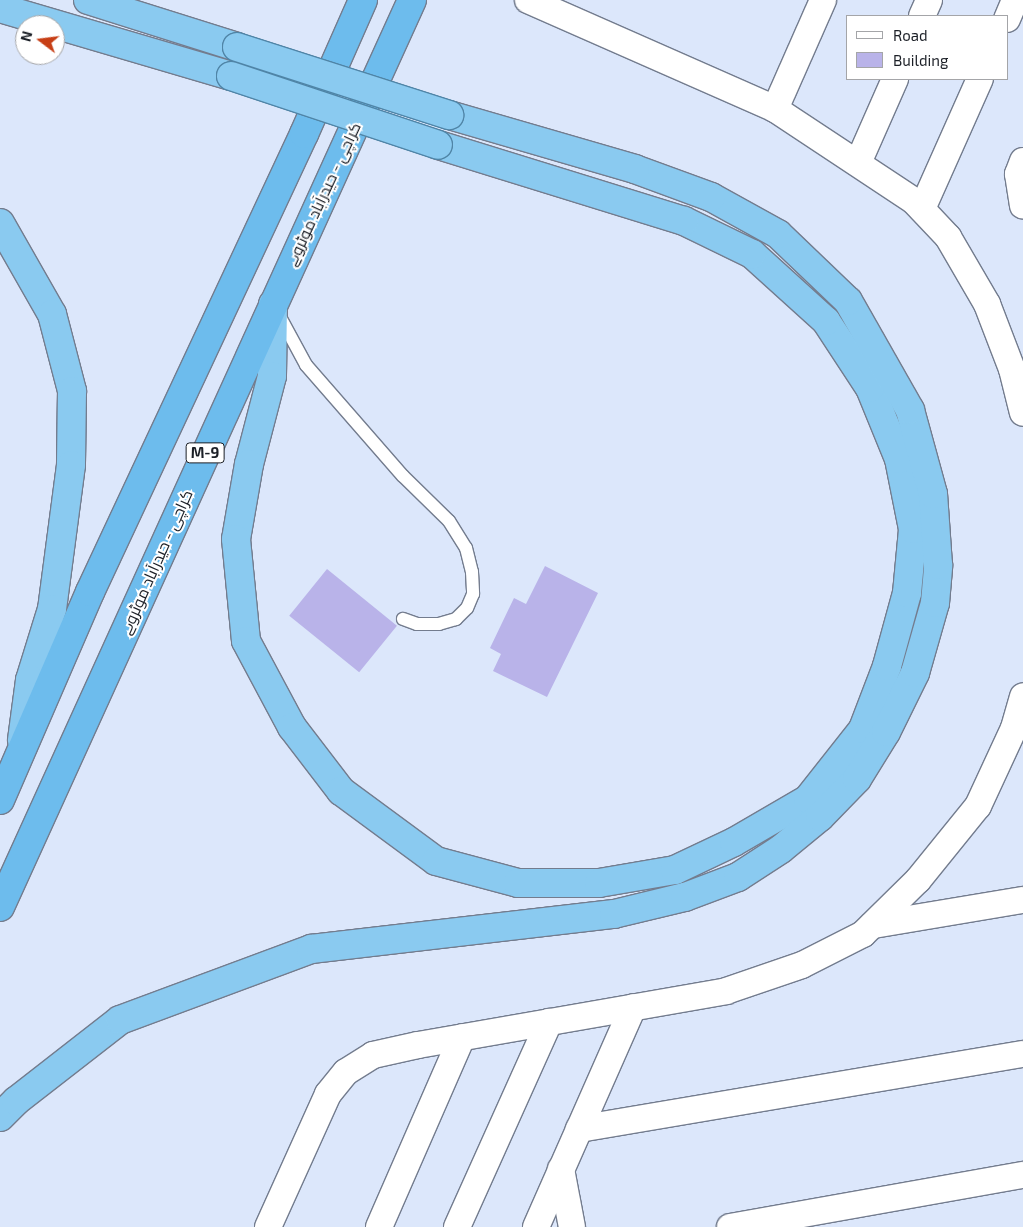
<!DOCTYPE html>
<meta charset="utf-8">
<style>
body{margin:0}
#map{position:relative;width:1023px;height:1227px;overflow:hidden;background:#dce7fb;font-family:"Exo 2",Cairo,sans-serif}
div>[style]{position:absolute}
.building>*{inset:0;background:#b9b3e9;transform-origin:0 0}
.roads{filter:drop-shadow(1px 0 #737c8e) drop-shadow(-1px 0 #737c8e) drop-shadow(0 1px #737c8e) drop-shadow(0 -1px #737c8e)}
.service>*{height:12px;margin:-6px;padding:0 6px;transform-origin:6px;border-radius:6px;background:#fff}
.minor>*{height:26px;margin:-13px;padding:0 13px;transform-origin:13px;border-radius:13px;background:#fff}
.trunk>*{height:28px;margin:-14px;padding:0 14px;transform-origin:14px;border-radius:14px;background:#8acaf0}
.motorway>*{height:28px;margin:-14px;padding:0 14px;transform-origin:14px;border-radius:14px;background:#6dbced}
.bridges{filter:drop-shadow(1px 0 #5085a7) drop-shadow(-1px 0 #5085a7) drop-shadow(0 1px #5085a7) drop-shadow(0 -1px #5085a7)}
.trunk-bridge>*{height:28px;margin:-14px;padding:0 14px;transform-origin:14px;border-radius:14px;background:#8acaf0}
span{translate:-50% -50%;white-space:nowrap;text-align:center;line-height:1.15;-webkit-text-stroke:4px #fff;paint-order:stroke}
.shield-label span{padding:1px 4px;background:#fff;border:1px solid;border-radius:4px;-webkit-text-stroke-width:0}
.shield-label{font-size:15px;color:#1b1f26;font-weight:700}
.street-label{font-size:16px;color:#1b1f26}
.legend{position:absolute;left:846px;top:15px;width:162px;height:65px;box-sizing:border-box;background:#fff;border:1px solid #a4a5a8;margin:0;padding:6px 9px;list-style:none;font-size:15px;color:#1b1f26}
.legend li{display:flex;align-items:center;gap:10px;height:25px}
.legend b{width:25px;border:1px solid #a4a5a8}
.north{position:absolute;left:15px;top:15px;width:50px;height:50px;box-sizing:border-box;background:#fff;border:1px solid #a4a5a8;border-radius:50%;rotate:285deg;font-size:14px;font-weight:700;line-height:20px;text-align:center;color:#1b1f26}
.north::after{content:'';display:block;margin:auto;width:18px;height:22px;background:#c73f16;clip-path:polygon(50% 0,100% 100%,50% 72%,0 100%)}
</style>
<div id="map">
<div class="building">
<i style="clip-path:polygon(545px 566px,598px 593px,547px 697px,493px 671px,501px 654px,490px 648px,514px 598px,526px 604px)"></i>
<i style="left:327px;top:569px;width:90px;height:60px;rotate:39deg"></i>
</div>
<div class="roads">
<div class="service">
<i style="left:279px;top:315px;width:57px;rotate:61.6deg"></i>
<i style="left:306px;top:365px;width:147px;rotate:48.9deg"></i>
<i style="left:403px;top:476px;width:64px;rotate:44.4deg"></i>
<i style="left:449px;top:521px;width:32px;rotate:58deg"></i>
<i style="left:466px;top:548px;width:25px;rotate:76deg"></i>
<i style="left:472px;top:572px;width:22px;rotate:87deg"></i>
<i style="left:473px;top:594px;width:15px;rotate:113deg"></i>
<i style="left:467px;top:608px;width:16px;rotate:135deg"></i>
<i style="left:456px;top:619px;width:18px;rotate:164deg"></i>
<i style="left:439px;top:624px;width:22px;rotate:180deg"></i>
<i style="left:417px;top:624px;width:15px;rotate:-160deg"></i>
</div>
<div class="minor">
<i style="left:528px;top:0;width:270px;rotate:23.8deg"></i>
<i style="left:775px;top:109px;width:167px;rotate:33.5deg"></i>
<i style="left:914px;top:201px;width:50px;rotate:46.6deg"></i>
<i style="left:948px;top:237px;width:78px;rotate:59.8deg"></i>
<i style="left:987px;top:304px;width:70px;rotate:69deg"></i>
<i style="left:1012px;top:369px;width:45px;rotate:76deg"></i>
<i style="left:922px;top:16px;width:17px;rotate:-66deg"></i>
<i style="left:1007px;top:19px;width:21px;rotate:-67deg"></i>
<i style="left:775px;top:109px;width:119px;rotate:-66.2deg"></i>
<i style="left:1023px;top:161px;width:14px;rotate:111deg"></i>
<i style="left:1018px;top:174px;width:32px;rotate:81deg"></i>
<i style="left:858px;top:163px;width:92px;rotate:-66.2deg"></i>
<i style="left:922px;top:209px;width:142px;rotate:-66deg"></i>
<i style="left:873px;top:925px;width:152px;rotate:-9.5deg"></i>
<i style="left:579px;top:1129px;width:450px;rotate:-9.6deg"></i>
<i style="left:561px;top:1169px;width:59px;rotate:79.3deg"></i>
<i style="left:268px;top:1227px;width:146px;rotate:-65.7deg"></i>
<i style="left:328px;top:1094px;width:28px;rotate:-51deg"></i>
<i style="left:346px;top:1072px;width:32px;rotate:-32deg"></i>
<i style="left:373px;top:1055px;width:46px;rotate:-12.5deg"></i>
<i style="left:418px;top:1045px;width:313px;rotate:-9.9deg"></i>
<i style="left:726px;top:991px;width:80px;rotate:-18.9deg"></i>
<i style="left:802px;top:965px;width:68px;rotate:-26.9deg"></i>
<i style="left:863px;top:934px;width:77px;rotate:-44.5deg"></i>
<i style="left:918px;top:880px;width:95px;rotate:-51deg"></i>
<i style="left:978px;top:806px;width:86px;rotate:-65.2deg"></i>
<i style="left:1014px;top:728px;width:33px;rotate:-74deg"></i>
<i style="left:379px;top:1227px;width:207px;rotate:-66.4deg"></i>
<i style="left:457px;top:1227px;width:225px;rotate:-65.8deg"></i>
<i style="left:536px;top:1227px;width:240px;rotate:-66.2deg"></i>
<i style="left:730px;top:1227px;width:298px;rotate:-10.1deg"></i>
</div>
<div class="trunk">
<i style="left:88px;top:0;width:156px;rotate:17.5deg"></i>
<i style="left:0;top:8px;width:241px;rotate:16.4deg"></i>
<i style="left:0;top:223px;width:105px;rotate:60.3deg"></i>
<i style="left:52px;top:314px;width:80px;rotate:75.4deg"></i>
<i style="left:72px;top:391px;width:74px;rotate:90.8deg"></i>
<i style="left:71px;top:465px;width:145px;rotate:97.5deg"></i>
<i style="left:52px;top:609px;width:74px;rotate:107.2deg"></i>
<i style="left:30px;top:680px;width:61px;rotate:97.6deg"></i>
<i style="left:273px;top:304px;width:72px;rotate:90.8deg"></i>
<i style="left:272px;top:376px;width:91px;rotate:104.6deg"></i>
<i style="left:249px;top:464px;width:76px;rotate:99.8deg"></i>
<i style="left:236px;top:539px;width:102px;rotate:84.4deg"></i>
<i style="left:246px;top:641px;width:98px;rotate:61.9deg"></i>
<i style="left:292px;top:727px;width:81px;rotate:52.6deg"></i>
<i style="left:341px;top:791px;width:118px;rotate:36.4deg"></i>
<i style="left:436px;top:861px;width:85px;rotate:15deg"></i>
<i style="left:518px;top:883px;width:81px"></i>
<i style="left:599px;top:883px;width:77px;rotate:-9.7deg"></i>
<i style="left:675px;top:870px;width:65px;rotate:-25.4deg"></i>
<i style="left:734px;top:842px;width:86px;rotate:-30.2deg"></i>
<i style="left:808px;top:799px;width:89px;rotate:-51.8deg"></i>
<i style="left:863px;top:729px;width:67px;rotate:-69.1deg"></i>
<i style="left:887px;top:666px;width:76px;rotate:-74.7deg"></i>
<i style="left:907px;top:593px;width:64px;rotate:-84.6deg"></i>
<i style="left:913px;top:529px;width:71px;rotate:-101.3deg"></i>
<i style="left:899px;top:459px;width:77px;rotate:-112.2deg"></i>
<i style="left:870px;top:388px;width:80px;rotate:-123.3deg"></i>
<i style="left:826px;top:321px;width:100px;rotate:-137.8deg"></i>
<i style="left:752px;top:254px;width:76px;rotate:-154.1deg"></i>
<i style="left:684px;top:221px;width:257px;rotate:-162.8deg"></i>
<i style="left:0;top:1117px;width:23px;rotate:-45deg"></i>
<i style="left:16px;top:1101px;width:132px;rotate:-37.9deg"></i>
<i style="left:120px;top:1020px;width:204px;rotate:-20.4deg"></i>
<i style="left:311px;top:949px;width:305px;rotate:-6.6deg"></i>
<i style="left:614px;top:914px;width:73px;rotate:-13.5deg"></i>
<i style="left:685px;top:897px;width:57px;rotate:-20.7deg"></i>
<i style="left:738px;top:877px;width:51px;rotate:-33.1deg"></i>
<i style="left:781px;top:849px;width:50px;rotate:-39.4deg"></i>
<i style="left:820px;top:817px;width:53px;rotate:-45.8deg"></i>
<i style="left:857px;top:779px;width:55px;rotate:-58.3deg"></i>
<i style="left:886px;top:732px;width:66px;rotate:-63.8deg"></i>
<i style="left:915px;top:673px;width:73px;rotate:-74.1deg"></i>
<i style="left:935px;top:603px;width:38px;rotate:-85deg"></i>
<i style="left:938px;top:565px;width:71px;rotate:-94deg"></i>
<i style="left:933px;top:494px;width:87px;rotate:-105.3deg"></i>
<i style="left:910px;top:410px;width:125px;rotate:-119.6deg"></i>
<i style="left:848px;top:301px;width:97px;rotate:-136.3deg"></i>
<i style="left:778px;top:234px;width:77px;rotate:-151.1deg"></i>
<i style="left:711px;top:197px;width:81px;rotate:-159.8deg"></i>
<i style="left:635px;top:169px;width:194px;rotate:-163.8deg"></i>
</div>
<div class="motorway">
<i style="left:0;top:800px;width:227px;rotate:-66.6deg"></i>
<i style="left:90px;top:592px;width:506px;rotate:-64.96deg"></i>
<i style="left:304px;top:134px;width:146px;rotate:-66.2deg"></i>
<i style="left:0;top:907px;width:996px;rotate:-65.57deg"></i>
</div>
</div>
<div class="bridges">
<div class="trunk-bridge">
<i style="left:237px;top:47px;width:223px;rotate:17.8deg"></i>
<i style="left:231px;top:76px;width:218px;rotate:18.4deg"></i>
</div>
</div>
<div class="shield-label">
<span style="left:205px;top:453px">M-9</span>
</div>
<div class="street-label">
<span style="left:323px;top:194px;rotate:-65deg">کراچی - حیدرآباد موٹروے</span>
<span style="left:156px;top:562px;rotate:-66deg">کراچی - حیدرآباد موٹروے</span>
</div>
<ul class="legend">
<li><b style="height:6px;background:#fff"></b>Road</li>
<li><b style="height:14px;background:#b9b3e9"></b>Building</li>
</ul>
<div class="north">N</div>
</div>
